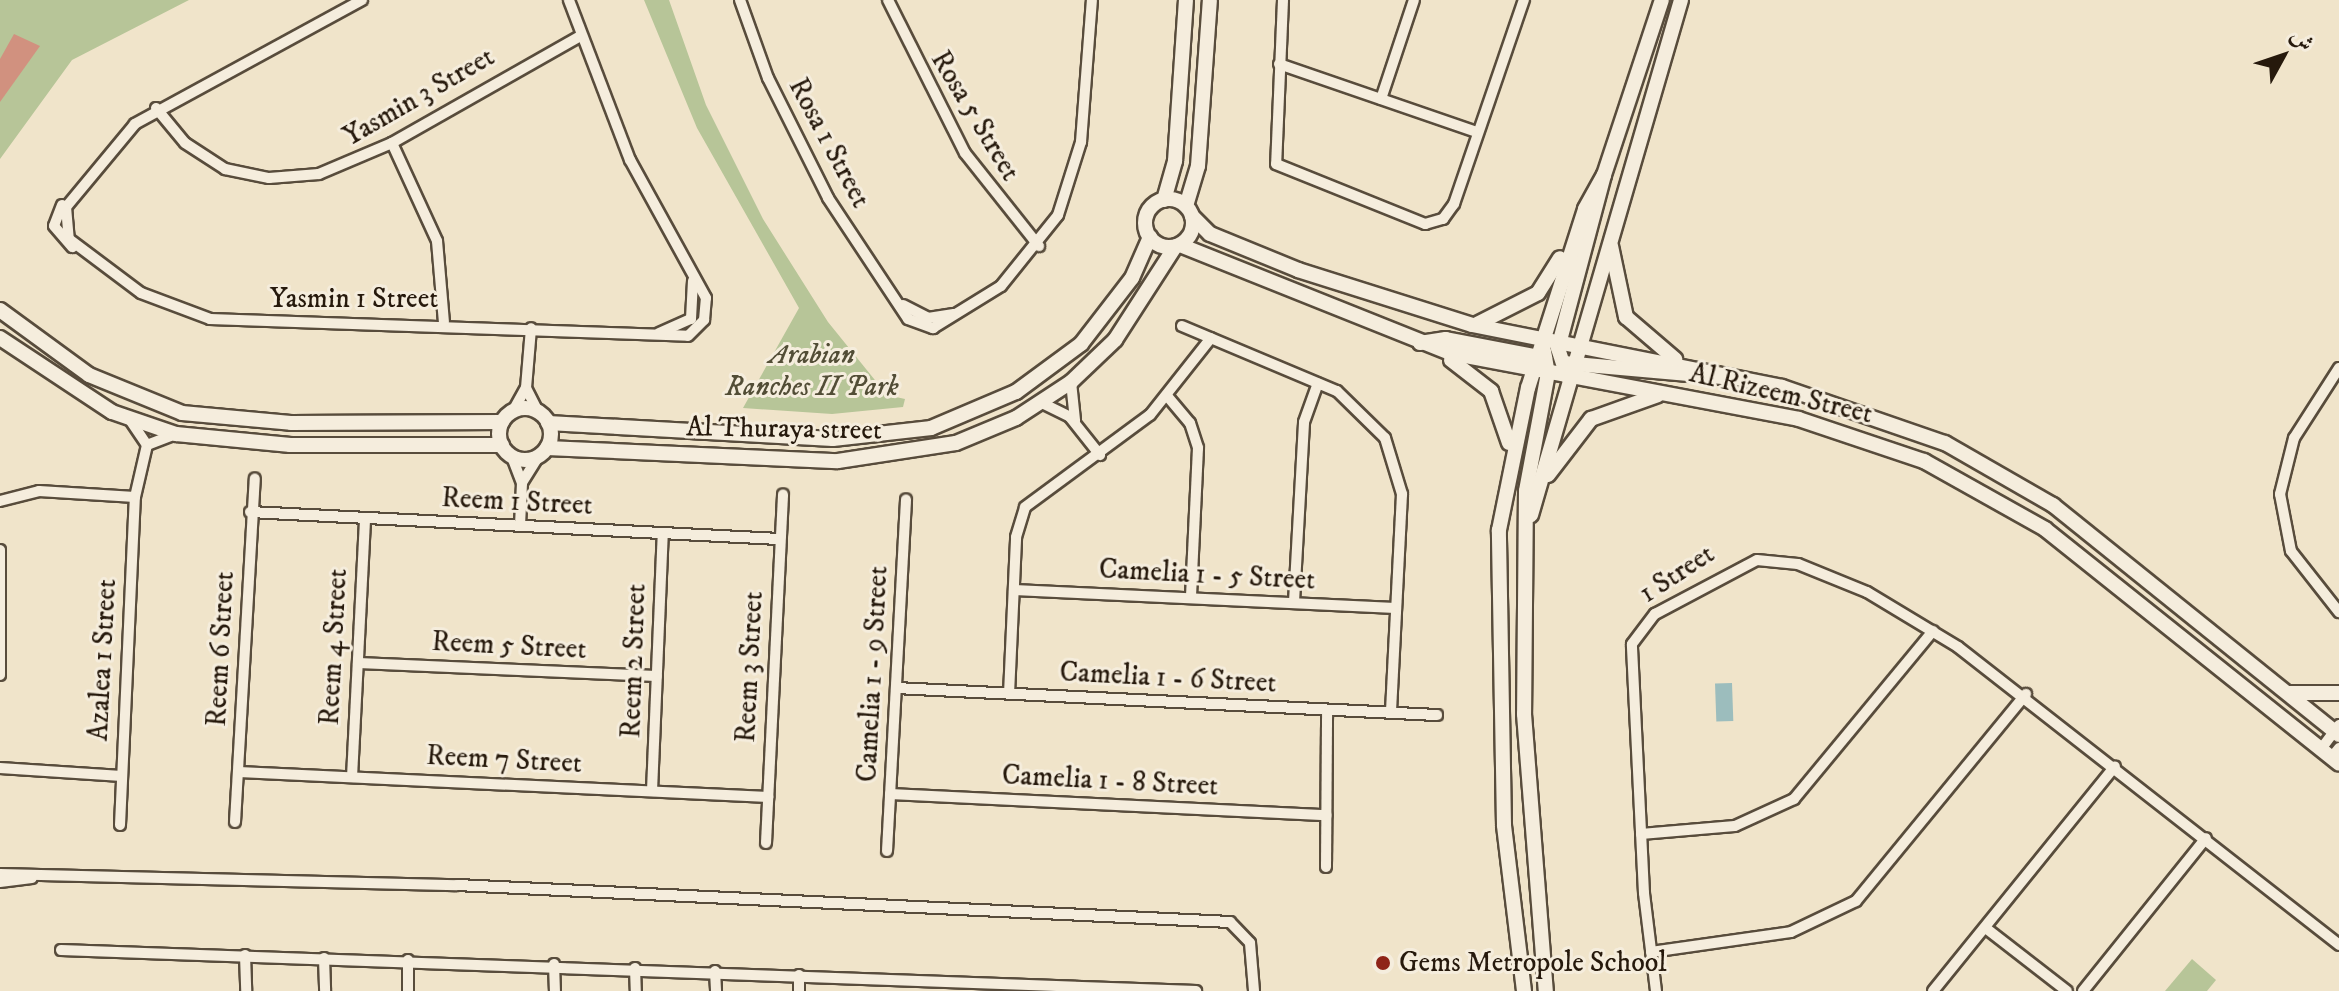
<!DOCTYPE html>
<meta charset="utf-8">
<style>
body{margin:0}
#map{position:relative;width:2339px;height:991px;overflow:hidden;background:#f0e4ca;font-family:"IM FELL DW Pica",Amiri,serif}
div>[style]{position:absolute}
.green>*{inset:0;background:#b7c598}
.water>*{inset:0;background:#9cbdbd;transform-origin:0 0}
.building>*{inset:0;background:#d1917f}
.roads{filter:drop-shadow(2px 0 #584c3c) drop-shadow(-2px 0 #584c3c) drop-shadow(0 2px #584c3c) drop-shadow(0 -2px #584c3c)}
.street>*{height:10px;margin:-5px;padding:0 5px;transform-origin:5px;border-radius:5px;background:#f5eddd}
.secondary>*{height:14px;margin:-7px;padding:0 7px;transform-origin:7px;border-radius:7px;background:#f5eddd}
.secondary>.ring{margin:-7px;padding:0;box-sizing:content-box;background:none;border:14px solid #f5eddd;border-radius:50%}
.dots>*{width:22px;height:22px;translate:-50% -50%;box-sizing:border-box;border:4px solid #f5eddd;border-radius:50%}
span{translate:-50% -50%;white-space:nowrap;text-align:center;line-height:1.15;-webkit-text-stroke:6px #f5eddd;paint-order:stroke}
.street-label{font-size:28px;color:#26190c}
.park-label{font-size:28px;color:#524d36;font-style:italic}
.poi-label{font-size:28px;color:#26190c}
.left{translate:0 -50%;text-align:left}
.north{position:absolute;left:2243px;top:16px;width:80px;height:80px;-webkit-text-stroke:6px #f5eddd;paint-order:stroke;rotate:50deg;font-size:22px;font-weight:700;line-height:32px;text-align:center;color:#26190c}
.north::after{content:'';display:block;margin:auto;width:28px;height:36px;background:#26190c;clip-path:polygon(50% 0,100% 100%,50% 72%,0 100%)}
</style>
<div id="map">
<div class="green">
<i style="clip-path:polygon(0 0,189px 0,72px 60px,0 159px)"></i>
<i style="clip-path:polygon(644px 0,669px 0,706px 105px,763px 219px,828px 322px,887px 395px,905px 399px,903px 407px,832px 414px,743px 408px,799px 308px,697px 128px)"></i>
<i style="clip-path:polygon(2192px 959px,2216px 980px,2207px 991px,2165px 991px)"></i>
</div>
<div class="water">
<i style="left:1732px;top:683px;width:38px;height:17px;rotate:88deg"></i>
</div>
<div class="building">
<i style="clip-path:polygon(14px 34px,40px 46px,0 102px,0 59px)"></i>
</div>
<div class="roads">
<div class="street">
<i style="left:362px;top:0;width:259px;rotate:151.4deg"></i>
<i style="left:135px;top:124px;width:108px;rotate:129.7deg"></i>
<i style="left:66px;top:207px;width:32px;rotate:85deg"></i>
<i style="left:69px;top:239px;width:90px;rotate:36.9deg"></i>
<i style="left:141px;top:293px;width:74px;rotate:20.6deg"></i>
<i style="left:210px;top:319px;width:478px;rotate:2deg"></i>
<i style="left:688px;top:336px;width:23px;rotate:-45deg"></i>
<i style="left:704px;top:320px;width:22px;rotate:-85deg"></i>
<i style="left:706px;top:298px;width:158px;rotate:-118.8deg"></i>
<i style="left:630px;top:160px;width:171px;rotate:-110.9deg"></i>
<i style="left:740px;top:0;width:83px;rotate:70.3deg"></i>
<i style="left:768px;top:78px;width:134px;rotate:63.4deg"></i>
<i style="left:828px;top:198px;width:145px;rotate:56.5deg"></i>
<i style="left:908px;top:319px;width:27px;rotate:20deg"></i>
<i style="left:933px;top:328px;width:80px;rotate:-31.7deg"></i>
<i style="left:1001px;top:286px;width:91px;rotate:-51.2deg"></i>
<i style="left:1058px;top:215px;width:77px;rotate:-72.5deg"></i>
<i style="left:1081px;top:142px;width:142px;rotate:-85.6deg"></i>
<i style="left:888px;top:0;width:171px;rotate:63.3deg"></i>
<i style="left:965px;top:153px;width:119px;rotate:51.5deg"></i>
<i style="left:1283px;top:0;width:164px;rotate:92.4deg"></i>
<i style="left:1276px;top:164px;width:161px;rotate:21.9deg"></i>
<i style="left:1425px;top:224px;width:19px;rotate:-16deg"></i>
<i style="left:1443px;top:219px;width:19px;rotate:-54deg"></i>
<i style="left:1454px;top:204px;width:216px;rotate:-71.1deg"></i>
<i style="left:1279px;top:64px;width:209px;rotate:19deg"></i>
<i style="left:1381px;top:99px;width:104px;rotate:-71.6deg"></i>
<i style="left:156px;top:108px;width:45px;rotate:50.4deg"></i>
<i style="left:185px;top:143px;width:48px;rotate:33deg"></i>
<i style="left:225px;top:169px;width:45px;rotate:11.6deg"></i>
<i style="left:269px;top:178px;width:50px;rotate:-4.6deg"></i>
<i style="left:319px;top:174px;width:79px;rotate:-23deg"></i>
<i style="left:392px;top:143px;width:216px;rotate:-29.6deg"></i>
<i style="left:392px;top:143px;width:108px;rotate:65.3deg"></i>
<i style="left:437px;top:241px;width:81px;rotate:85.1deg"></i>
<i style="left:62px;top:205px;width:22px;rotate:111deg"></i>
<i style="left:54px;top:226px;width:28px;rotate:49deg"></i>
<i style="left:903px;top:305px;width:28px;rotate:27deg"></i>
<i style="left:928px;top:318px;width:26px;rotate:-9deg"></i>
<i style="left:1182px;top:326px;width:168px;rotate:22.8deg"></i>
<i style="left:1337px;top:391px;width:67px;rotate:44.4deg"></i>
<i style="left:1385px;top:438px;width:59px;rotate:73.1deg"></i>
<i style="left:1402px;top:494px;width:219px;rotate:92.9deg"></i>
<i style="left:659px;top:333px;width:35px;rotate:-24deg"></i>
<i style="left:691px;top:319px;width:38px;rotate:-87deg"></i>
<i style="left:2339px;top:368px;width:83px;rotate:122.7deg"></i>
<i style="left:2294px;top:438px;width:58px;rotate:104deg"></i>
<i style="left:2280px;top:494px;width:58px;rotate:79.1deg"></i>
<i style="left:2291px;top:551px;width:78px;rotate:51.8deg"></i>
<i style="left:1071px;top:382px;width:39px;rotate:84deg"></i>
<i style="left:526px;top:388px;width:28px;rotate:63deg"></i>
<i style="left:1168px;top:397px;width:34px;rotate:50deg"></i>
<i style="left:1190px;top:423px;width:26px;rotate:72deg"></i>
<i style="left:1198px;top:448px;width:150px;rotate:92.7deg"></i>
<i style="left:1042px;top:403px;width:30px;rotate:26deg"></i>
<i style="left:1069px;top:416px;width:50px;rotate:51.5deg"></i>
<i style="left:513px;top:411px;width:26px;rotate:-61deg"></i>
<i style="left:526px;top:388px;width:60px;rotate:-85.2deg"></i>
<i style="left:147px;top:445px;width:30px;rotate:-21deg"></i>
<i style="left:512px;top:457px;width:28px;rotate:69deg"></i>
<i style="left:522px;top:483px;width:43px;rotate:92.7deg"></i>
<i style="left:523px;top:481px;width:28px;rotate:-58deg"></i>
<i style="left:0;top:501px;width:40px;rotate:-14.4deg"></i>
<i style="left:39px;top:491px;width:96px;rotate:3.6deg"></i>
<i style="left:250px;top:512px;width:531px;rotate:2.92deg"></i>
<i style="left:0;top:550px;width:125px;rotate:90deg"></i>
<i style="left:1014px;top:590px;width:382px;rotate:2.7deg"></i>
<i style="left:1294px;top:602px;width:180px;rotate:-86.8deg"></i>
<i style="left:1304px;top:422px;width:41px;rotate:-70.3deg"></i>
<i style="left:358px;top:663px;width:299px;rotate:2.5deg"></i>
<i style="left:896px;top:688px;width:542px;rotate:2.86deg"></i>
<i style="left:1009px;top:694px;width:157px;rotate:-87.4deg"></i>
<i style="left:1016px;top:537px;width:31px;rotate:-73deg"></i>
<i style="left:1025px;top:507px;width:155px;rotate:-36.4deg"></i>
<i style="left:1150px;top:415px;width:98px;rotate:-51.6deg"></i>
<i style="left:2321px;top:749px;width:30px;rotate:-53deg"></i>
<i style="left:2331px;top:758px;width:13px;rotate:-51deg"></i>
<i style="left:0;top:768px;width:122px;rotate:3.8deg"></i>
<i style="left:239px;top:772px;width:530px;rotate:2.71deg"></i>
<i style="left:352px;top:777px;width:259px;rotate:-87.1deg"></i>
<i style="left:652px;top:791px;width:258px;rotate:-87.6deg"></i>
<i style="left:890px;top:794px;width:437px;rotate:2.8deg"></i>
<i style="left:235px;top:822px;width:344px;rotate:-86.7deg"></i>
<i style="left:120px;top:825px;width:328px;rotate:-87.4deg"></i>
<i style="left:135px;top:497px;width:53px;rotate:-77deg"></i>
<i style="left:147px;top:445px;width:30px;rotate:-124deg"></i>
<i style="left:1641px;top:834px;width:94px;rotate:-4.9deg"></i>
<i style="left:1735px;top:826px;width:65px;rotate:-24.6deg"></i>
<i style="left:1794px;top:799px;width:218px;rotate:-50.4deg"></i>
<i style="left:766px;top:843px;width:349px;rotate:-87.2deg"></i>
<i style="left:887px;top:851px;width:352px;rotate:-86.9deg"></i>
<i style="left:1326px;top:867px;width:157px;rotate:-89.6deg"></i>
<i style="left:0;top:874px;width:457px;rotate:1.4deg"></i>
<i style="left:457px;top:885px;width:774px;rotate:2.74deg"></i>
<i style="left:1230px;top:922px;width:29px;rotate:46deg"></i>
<i style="left:1250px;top:943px;width:48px;rotate:85.2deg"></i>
<i style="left:0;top:882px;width:32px;rotate:-7deg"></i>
<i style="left:1987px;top:929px;width:101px;rotate:37.8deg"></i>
<i style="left:61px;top:950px;width:1136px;rotate:2.07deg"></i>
<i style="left:1651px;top:952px;width:141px;rotate:-8.1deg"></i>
<i style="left:1791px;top:932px;width:72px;rotate:-25.5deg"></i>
<i style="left:1856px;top:901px;width:268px;rotate:-50.6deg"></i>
<i style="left:245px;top:955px;width:36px;rotate:88deg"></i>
<i style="left:324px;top:958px;width:33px;rotate:88deg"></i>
<i style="left:408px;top:960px;width:31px;rotate:90deg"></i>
<i style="left:554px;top:964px;width:27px;rotate:88deg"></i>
<i style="left:635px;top:968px;width:23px;rotate:88deg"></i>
<i style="left:715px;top:971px;width:20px;rotate:87deg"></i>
<i style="left:799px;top:991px;width:16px;rotate:-90deg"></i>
<i style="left:1656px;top:991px;width:99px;rotate:-97deg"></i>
<i style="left:1644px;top:893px;width:249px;rotate:-92.8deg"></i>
<i style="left:1632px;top:644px;width:38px;rotate:-53deg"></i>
<i style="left:1655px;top:614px;width:115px;rotate:-27.9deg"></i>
<i style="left:1757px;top:560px;width:41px;rotate:5.6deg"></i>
<i style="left:1798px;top:564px;width:74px;rotate:22.1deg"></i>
<i style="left:1867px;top:592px;width:106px;rotate:31.1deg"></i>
<i style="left:1958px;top:647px;width:484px;rotate:38deg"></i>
<i style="left:1933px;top:991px;width:289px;rotate:-51deg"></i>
<i style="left:2083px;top:991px;width:196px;rotate:-51.2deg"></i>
</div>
<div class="secondary">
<i class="ring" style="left:1145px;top:199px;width:34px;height:34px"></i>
<i style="left:1164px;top:200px;width:41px;rotate:-74.2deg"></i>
<i style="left:1175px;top:161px;width:161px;rotate:-86.1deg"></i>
<i style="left:1186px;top:206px;width:42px;rotate:-73.3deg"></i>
<i style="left:1198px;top:166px;width:166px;rotate:-85.9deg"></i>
<i style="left:1192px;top:216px;width:25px;rotate:45deg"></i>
<i style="left:1210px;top:234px;width:95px;rotate:22.2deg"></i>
<i style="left:1298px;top:270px;width:182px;rotate:17.5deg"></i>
<i style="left:1472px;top:325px;width:316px;rotate:11.3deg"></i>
<i style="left:1782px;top:387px;width:172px;rotate:19deg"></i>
<i style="left:1945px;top:443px;width:125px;rotate:29.9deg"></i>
<i style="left:2053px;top:505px;width:367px;rotate:38.8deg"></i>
<i style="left:1180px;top:245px;width:291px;rotate:21.8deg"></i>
<i style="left:1450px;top:353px;width:355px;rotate:10.7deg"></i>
<i style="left:1799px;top:419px;width:132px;rotate:18.6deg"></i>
<i style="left:1924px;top:461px;width:139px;rotate:29.3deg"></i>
<i style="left:2045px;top:529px;width:376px;rotate:38.6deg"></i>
<i style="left:1611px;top:246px;width:73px;rotate:78.1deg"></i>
<i style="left:1626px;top:317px;width:65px;rotate:40.6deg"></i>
<i style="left:0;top:310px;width:110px;rotate:36.1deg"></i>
<i style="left:89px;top:375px;width:100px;rotate:22.2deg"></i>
<i style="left:182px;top:413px;width:109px;rotate:5.2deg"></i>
<i style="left:291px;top:423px;width:211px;rotate:-0.3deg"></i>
<i style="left:1477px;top:324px;width:68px;rotate:-26.9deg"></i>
<i style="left:1538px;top:293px;width:41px;rotate:-57.8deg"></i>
<i style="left:0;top:338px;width:134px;rotate:33.5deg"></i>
<i style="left:112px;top:412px;width:68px;rotate:19deg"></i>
<i style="left:176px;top:434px;width:115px;rotate:5.5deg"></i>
<i style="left:290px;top:445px;width:212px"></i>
<i style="left:1542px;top:340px;width:34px;rotate:80deg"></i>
<i style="left:1548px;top:373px;width:120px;rotate:100.6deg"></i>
<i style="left:1526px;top:491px;width:223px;rotate:90.5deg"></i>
<i style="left:1524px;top:714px;width:278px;rotate:85.5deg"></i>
<i style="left:1420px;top:343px;width:26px;rotate:-9deg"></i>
<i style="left:1446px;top:339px;width:101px;rotate:10.9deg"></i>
<i style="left:1451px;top:360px;width:51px;rotate:37.8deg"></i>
<i style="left:1491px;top:391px;width:55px;rotate:70.9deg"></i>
<i style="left:1564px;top:363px;width:159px;rotate:5.1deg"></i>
<i style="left:1567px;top:376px;width:29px;rotate:-108deg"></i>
<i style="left:1558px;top:348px;width:179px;rotate:-75.1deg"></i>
<i style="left:1604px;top:175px;width:184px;rotate:-71.7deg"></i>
<i class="ring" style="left:499px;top:408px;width:38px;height:38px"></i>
<i style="left:548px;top:423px;width:285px;rotate:3.2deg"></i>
<i style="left:833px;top:439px;width:99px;rotate:-6.4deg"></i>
<i style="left:931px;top:428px;width:92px;rotate:-23deg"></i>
<i style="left:1016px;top:392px;width:81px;rotate:-36.4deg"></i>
<i style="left:1081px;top:344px;width:83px;rotate:-52.3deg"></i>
<i style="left:1132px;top:278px;width:45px;rotate:-66.3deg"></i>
<i style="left:547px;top:448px;width:291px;rotate:2.6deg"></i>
<i style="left:838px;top:461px;width:119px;rotate:-8.7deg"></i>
<i style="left:956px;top:443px;width:65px;rotate:-22.6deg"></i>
<i style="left:1016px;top:418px;width:66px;rotate:-33.2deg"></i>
<i style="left:1071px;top:382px;width:61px;rotate:-43.7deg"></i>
<i style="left:1115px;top:340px;width:111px;rotate:-57.2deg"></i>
<i style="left:1548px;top:475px;width:71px;rotate:-52.5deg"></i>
<i style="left:1591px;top:419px;width:71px;rotate:-19.7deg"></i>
<i style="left:1531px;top:515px;width:536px;rotate:-73.76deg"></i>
<i style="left:2288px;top:693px;width:51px"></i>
<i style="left:1524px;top:991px;width:167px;rotate:-96.9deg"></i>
<i style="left:1504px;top:825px;width:295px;rotate:-91deg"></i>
<i style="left:1499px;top:530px;width:145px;rotate:-78.5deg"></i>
<i style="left:1528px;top:388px;width:188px;rotate:-72.3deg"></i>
<i style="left:1585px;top:209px;width:39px;rotate:-61deg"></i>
</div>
</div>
<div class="dots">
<i style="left:1383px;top:963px;background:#8f2418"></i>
</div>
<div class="street-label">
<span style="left:419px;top:97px;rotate:-30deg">Yasmin 3 Street</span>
<span style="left:975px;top:116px;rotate:59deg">Rosa 5 Street</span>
<span style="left:829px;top:143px;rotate:62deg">Rosa 1 Street</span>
<span style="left:354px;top:299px">Yasmin 1 Street</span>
<span style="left:1781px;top:394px;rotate:13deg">Al Rizeem Street</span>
<span style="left:784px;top:429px;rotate:1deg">Al Thuraya street</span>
<span style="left:517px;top:502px;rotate:3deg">Reem 1 Street</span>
<span style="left:1677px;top:574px;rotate:-33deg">1 Street</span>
<span style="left:1207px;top:575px;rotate:3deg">Camelia 1 - 5 Street</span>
<span style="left:509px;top:646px;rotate:3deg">Reem 5 Street</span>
<span style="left:334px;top:647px;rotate:-87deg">Reem 4 Street</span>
<span style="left:221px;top:649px;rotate:-87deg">Reem 6 Street</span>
<span style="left:103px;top:660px;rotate:-87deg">Azalea 1 Street</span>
<span style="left:634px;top:661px;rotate:-88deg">Reem 2 Street</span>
<span style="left:750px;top:667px;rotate:-87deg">Reem 3 Street</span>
<span style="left:873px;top:674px;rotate:-87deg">Camelia 1 - 9 Street</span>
<span style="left:1168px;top:678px;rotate:3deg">Camelia 1 - 6 Street</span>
<span style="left:504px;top:760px;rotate:3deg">Reem 7 Street</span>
<span style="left:1110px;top:781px;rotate:3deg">Camelia 1 - 8 Street</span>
</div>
<div class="park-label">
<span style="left:812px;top:371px">Arabian<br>Ranches II Park</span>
</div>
<div class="poi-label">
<span class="left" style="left:1399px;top:963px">Gems Metropole School</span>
</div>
<div class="north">ش</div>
</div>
